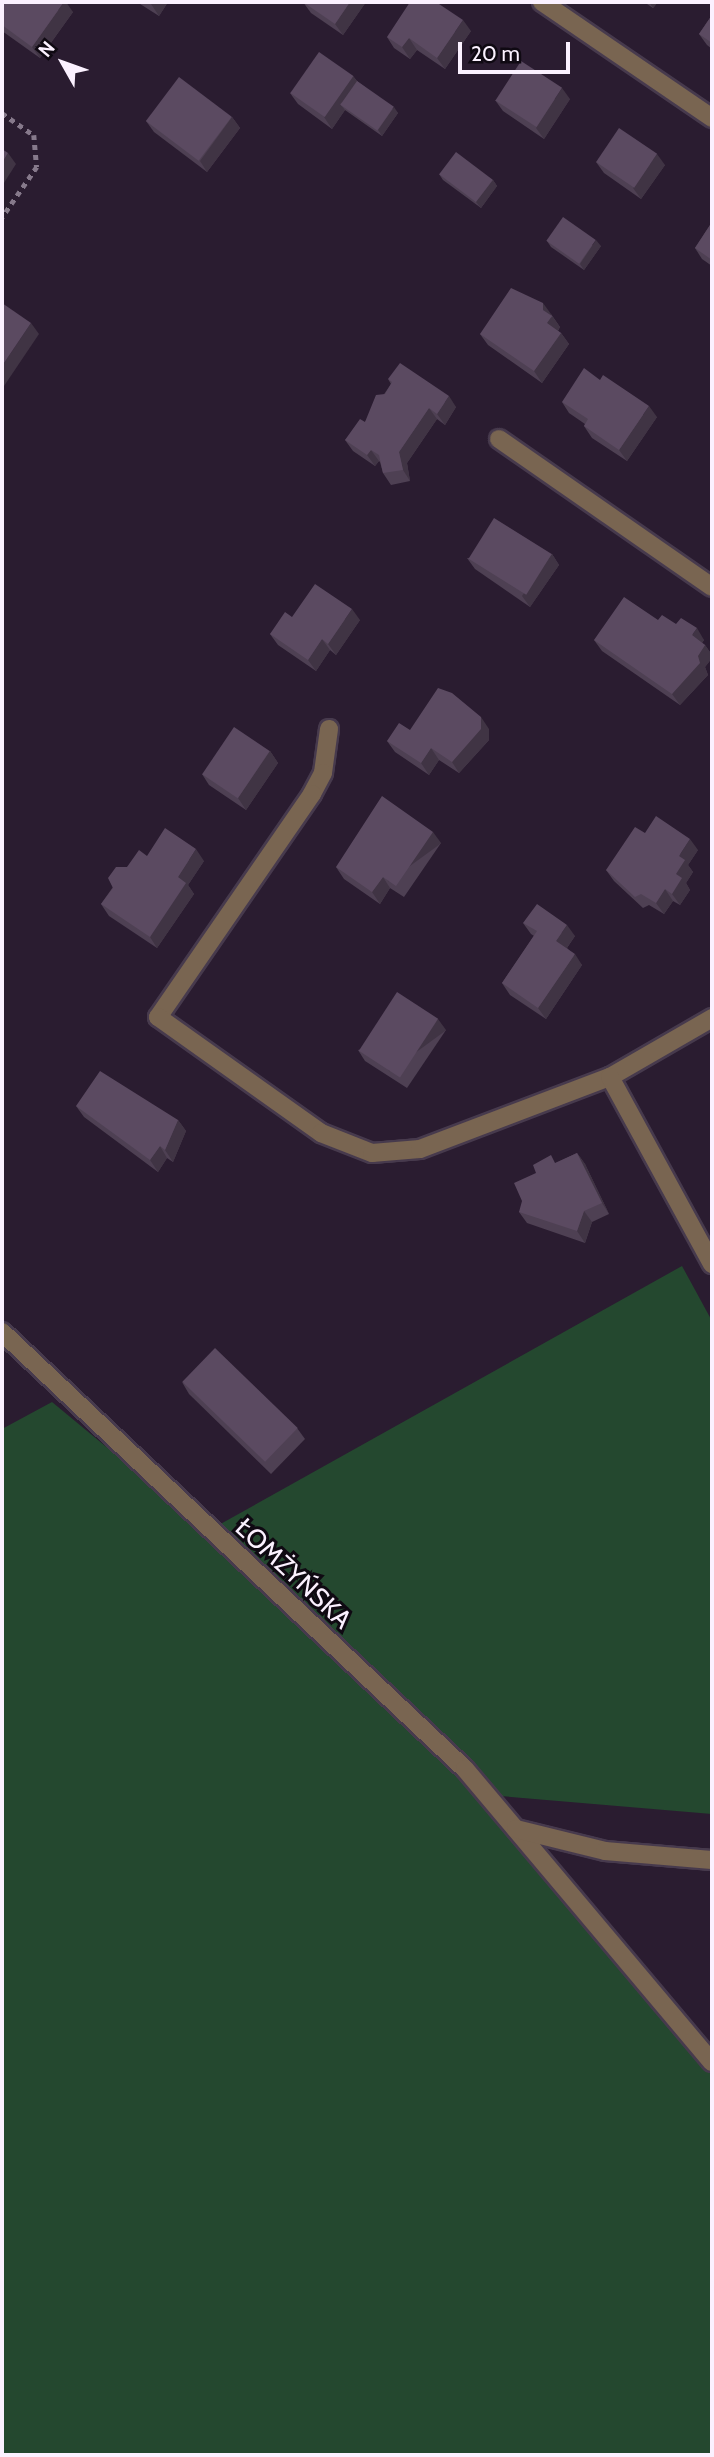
<!DOCTYPE html>
<meta charset="utf-8">
<style>
body{margin:0}
#map{position:relative;width:714px;height:2457px;overflow:hidden;background:#2a1c30;font-family:Cabin,sans-serif}
div>[style]{position:absolute}
.green>*{inset:0;background:#24482f}
.path>*{height:4.5px;margin-top:-2.25px;transform-origin:0;background:repeating-linear-gradient(90deg,#86798b 0 5px,transparent 0 10px)}
.roads{filter:drop-shadow(2px 0 #473a4d) drop-shadow(-2px 0 #473a4d) drop-shadow(0 2px #473a4d) drop-shadow(0 -2px #473a4d)}
.minor>*{height:18px;margin:-9px;padding:0 9px;transform-origin:9px;border-radius:9px;background:#796551}
.wall>*{inset:0;background:#4e4053}
.shaded-wall>*{inset:0;background:#403444;transform-origin:0 0}
.building>*{inset:0;background:#5b4a61;transform-origin:0 0}
span{translate:-50% -50%;white-space:nowrap;text-align:center;line-height:1.15;-webkit-text-stroke:6px #0f0912;paint-order:stroke}
.street-label{font-size:26px;color:#fbf1ff}
.frame{position:absolute;inset:0;border:4px solid #fbf1ff;pointer-events:none}
.north{position:absolute;left:28px;top:28px;width:70px;height:70px;-webkit-text-stroke:5px #0f0912;paint-order:stroke;rotate:310deg;font-size:19px;font-weight:700;line-height:28px;text-align:center;color:#fbf1ff}
.north::after{content:'';display:block;margin:auto;width:24px;height:32px;background:#fbf1ff;clip-path:polygon(50% 0,100% 100%,50% 72%,0 100%)}
.scale{position:absolute;left:458px;top:42px;width:112px;height:32px;box-sizing:border-box;border:4px solid #fbf1ff;border-top:0;padding-left:9px;font-size:21px;line-height:24px;white-space:nowrap;color:#fbf1ff;-webkit-text-stroke:5px #0f0912;paint-order:stroke}
</style>
<div id="map">
<div class="green">
<i style="clip-path:polygon(682px 1266px,712px 1321px,712px 1814px,488px 1795px,712px 2062px,712px 2455px,2px 2455px,2px 1429px,52px 1402px,208px 1531px)"></i>
</div>
<div class="path">
<i style="left:2px;top:113px;width:39px;rotate:35deg"></i>
<i style="left:34px;top:135px;width:32px;rotate:85deg"></i>
<i style="left:37px;top:167px;width:62px;rotate:124.5deg"></i>
</div>
<div class="roads">
<div class="minor">
<i style="left:542px;top:2px;width:206px;rotate:34.3deg"></i>
<i style="left:499px;top:439px;width:259px;rotate:34.8deg"></i>
<i style="left:329px;top:729px;width:44px;rotate:97.8deg"></i>
<i style="left:323px;top:773px;width:24px;rotate:118deg"></i>
<i style="left:312px;top:794px;width:271px;rotate:124.6deg"></i>
<i style="left:158px;top:1017px;width:200px;rotate:35.4deg"></i>
<i style="left:321px;top:1133px;width:55px;rotate:21.4deg"></i>
<i style="left:372px;top:1153px;width:48px;rotate:-4.8deg"></i>
<i style="left:420px;top:1149px;width:203px;rotate:-20.8deg"></i>
<i style="left:610px;top:1077px;width:118px;rotate:-30deg"></i>
<i style="left:610px;top:1077px;width:213px;rotate:61.4deg"></i>
<i style="left:2px;top:1332px;width:637px;rotate:43.35deg"></i>
<i style="left:465px;top:1769px;width:383px;rotate:49.9deg"></i>
<i style="left:516px;top:1829px;width:92px;rotate:13.9deg"></i>
<i style="left:605px;top:1851px;width:107px;rotate:4.8deg"></i>
</div>
</div>
<div class="wall">
<i style="clip-path:polygon(2px 2px,73px 12px,40px 58px,2px 31px)"></i>
<i style="clip-path:polygon(137px 2px,168px 2px,159px 16px)"></i>
<i style="clip-path:polygon(303px 2px,366px 2px,343px 35px,311px 13px)"></i>
<i style="clip-path:polygon(644px 2px,658px 2px,653px 8px)"></i>
<i style="clip-path:polygon(712px 15px,712px 49px,707px 45px,699px 34px)"></i>
<i style="clip-path:polygon(471px 31px,445px 69px,417px 50px,410px 59px,394px 48px,387px 37px)"></i>
<i style="clip-path:polygon(353px 76px,357px 81px,398px 113px,382px 136px,345px 110px,332px 129px,298px 104px,290px 93px)"></i>
<i style="clip-path:polygon(570px 99px,544px 139px,503px 111px,495px 100px)"></i>
<i style="clip-path:polygon(232px 117px,240px 128px,207px 172px,154px 132px,146px 121px)"></i>
<i style="clip-path:polygon(596px 162px,665px 165px,641px 199px,604px 173px)"></i>
<i style="clip-path:polygon(439px 174px,493px 180px,497px 186px,481px 208px,443px 180px)"></i>
<i style="clip-path:polygon(712px 222px,712px 266px,702px 259px,695px 248px)"></i>
<i style="clip-path:polygon(547px 241px,601px 246px,584px 270px,551px 247px)"></i>
<i style="clip-path:polygon(551px 314px,560px 327px,558px 331px,561px 333px,569px 344px,542px 383px,488px 345px,480px 334px)"></i>
<i style="clip-path:polygon(388px 379px,456px 407px,445px 425px,437px 419px,407px 463px,410px 481px,391px 485px,383px 473px,380px 462px,379px 461px,375px 466px,353px 451px,345px 440px,365px 422px,391px 384px)"></i>
<i style="clip-path:polygon(562px 402px,657px 417px,627px 461px,592px 438px,584px 426px,585px 424px,569px 413px)"></i>
<i style="clip-path:polygon(552px 554px,559px 565px,530px 607px,475px 569px,467px 558px)"></i>
<i style="clip-path:polygon(292px 617px,360px 620px,336px 655px,330px 650px,316px 671px,278px 645px,270px 634px)"></i>
<i style="clip-path:polygon(658px 620px,676px 624px,704px 640px,702px 643px,705px 645px,712px 655px,712px 658px,705px 667px,708px 675px,680px 705px,602px 651px,594px 640px)"></i>
<i style="clip-path:polygon(489px 729px,489px 740px,459px 773px,439px 760px,429px 775px,395px 752px,387px 741px,410px 730px)"></i>
<i style="clip-path:polygon(270px 751px,278px 763px,246px 810px,209px 785px,202px 774px)"></i>
<i style="clip-path:polygon(441px 843px,404px 897px,390px 888px,380px 904px,344px 879px,336px 867px)"></i>
<i style="clip-path:polygon(698px 850px,688px 865px,693px 872px,686px 883px,690px 890px,680px 905px,673px 901px,664px 914px,649px 905px,643px 908px,614px 881px,606px 870px)"></i>
<i style="clip-path:polygon(147px 856px,204px 861px,188px 885px,194px 894px,157px 948px,109px 916px,101px 904px,127px 867px)"></i>
<i style="clip-path:polygon(523px 923px,575px 936px,567px 948px,582px 965px,546px 1019px,510px 995px,502px 983px,534px 936px,531px 934px)"></i>
<i style="clip-path:polygon(446px 1030px,407px 1088px,365px 1061px,358px 1050px)"></i>
<i style="clip-path:polygon(76px 1106px,178px 1120px,186px 1131px,173px 1162px,167px 1158px,158px 1172px,84px 1117px)"></i>
<i style="clip-path:polygon(577px 1153px,585px 1164px,609px 1214px,592px 1222px,585px 1243px,527px 1223px,519px 1212px,556px 1163px)"></i>
<i style="clip-path:polygon(182px 1382px,297px 1428px,305px 1439px,271px 1474px,189px 1394px)"></i>
</div>
<div class="shaded-wall">
<i style="clip-path:polygon(64px 2px,66px 2px,73px 12px,40px 58px,32px 47px)"></i>
<i style="clip-path:polygon(153px 2px,168px 2px,159px 16px,151px 4px)"></i>
<i style="clip-path:polygon(350px 2px,366px 2px,343px 35px,335px 24px)"></i>
<i style="clip-path:polygon(649px 2px,658px 2px,653px 8px)"></i>
<i style="clip-path:polygon(463px 20px,471px 31px,445px 69px,437px 58px)"></i>
<i style="clip-path:polygon(409px 38px,417px 50px,410px 59px,402px 47px)"></i>
<i style="clip-path:polygon(353px 76px,361px 87px,340px 104px,345px 110px,332px 129px,324px 117px)"></i>
<i style="clip-path:polygon(562px 88px,570px 99px,544px 139px,536px 128px)"></i>
<i style="clip-path:polygon(394px 107px,398px 113px,382px 136px,378px 130px)"></i>
<i style="clip-path:polygon(232px 117px,240px 128px,207px 172px,200px 161px)"></i>
<i style="clip-path:polygon(8px 153px,16px 164px,2px 186px,2px 163px)"></i>
<i style="clip-path:polygon(657px 154px,665px 165px,641px 199px,633px 188px)"></i>
<i style="clip-path:polygon(493px 180px,497px 186px,481px 208px,476px 202px)"></i>
<i style="clip-path:polygon(596px 240px,601px 246px,584px 270px,580px 264px)"></i>
<i style="clip-path:polygon(543px 303px,551px 314px,551px 318px,552px 316px,560px 327px,555px 335px,547px 323px,543px 310px)"></i>
<i style="clip-path:polygon(31px 323px,39px 334px,2px 389px,2px 366px)"></i>
<i style="clip-path:polygon(561px 333px,569px 344px,542px 383px,534px 371px)"></i>
<i style="clip-path:polygon(449px 396px,456px 407px,445px 425px,437px 414px)"></i>
<i style="clip-path:polygon(649px 406px,657px 417px,627px 461px,619px 450px)"></i>
<i style="clip-path:polygon(429px 408px,437px 419px,407px 463px,410px 481px,403px 470px,399px 452px)"></i>
<i style="clip-path:polygon(371px 450px,379px 461px,375px 466px,367px 455px)"></i>
<i style="clip-path:polygon(552px 554px,559px 565px,530px 607px,522px 596px)"></i>
<i style="clip-path:polygon(352px 609px,360px 620px,336px 655px,328px 644px)"></i>
<i style="clip-path:polygon(697px 628px,704px 640px,699px 647px,692px 635px)"></i>
<i style="clip-path:polygon(322px 639px,330px 650px,316px 671px,308px 660px)"></i>
<i style="clip-path:polygon(705px 645px,712px 655px,712px 658px,705px 667px,708px 675px,680px 705px,672px 694px)"></i>
<i style="clip-path:polygon(481px 717px,489px 729px,489px 740px,459px 773px,452px 762px)"></i>
<i style="clip-path:polygon(431px 748px,439px 760px,429px 775px,421px 763px)"></i>
<i style="clip-path:polygon(270px 751px,278px 763px,246px 810px,238px 798px)"></i>
<i style="left:433px;top:832px;width:14px;height:65px;rotate:54deg"></i>
<i style="clip-path:polygon(690px 839px,698px 850px,688px 865px,693px 872px,686px 883px,690px 890px,680px 905px,672px 894px,679px 856px)"></i>
<i style="clip-path:polygon(196px 849px,204px 861px,188px 885px,194px 894px,157px 948px,150px 937px,178px 877px)"></i>
<i style="clip-path:polygon(383px 877px,390px 888px,380px 904px,372px 892px)"></i>
<i style="clip-path:polygon(665px 889px,673px 901px,664px 914px,656px 903px)"></i>
<i style="clip-path:polygon(567px 925px,575px 936px,564px 952px,556px 941px)"></i>
<i style="clip-path:polygon(575px 954px,582px 965px,546px 1019px,538px 1008px)"></i>
<i style="left:438px;top:1019px;width:14px;height:70px;rotate:54deg"></i>
<i style="clip-path:polygon(178px 1120px,186px 1131px,173px 1162px,165px 1150px)"></i>
<i style="clip-path:polygon(160px 1146px,167px 1158px,158px 1172px,150px 1160px)"></i>
<i style="clip-path:polygon(577px 1153px,585px 1164px,609px 1214px,602px 1203px)"></i>
<i style="clip-path:polygon(584px 1211px,592px 1222px,585px 1243px,577px 1231px)"></i>
</div>
<div class="building">
<i style="clip-path:polygon(2px 2px,64px 2px,32px 47px,2px 25px)"></i>
<i style="clip-path:polygon(303px 2px,350px 2px,335px 24px)"></i>
<i style="clip-path:polygon(410px 2px,436px 2px,463px 20px,437px 58px,409px 38px,402px 47px,387px 37px)"></i>
<i style="clip-path:polygon(712px 15px,712px 43px,699px 34px)"></i>
<i style="left:319px;top:52px;width:42px;height:50px;rotate:35deg"></i>
<i style="left:521px;top:61px;width:49px;height:47px;rotate:33deg"></i>
<i style="left:179px;top:77px;width:66px;height:55px;rotate:37deg"></i>
<i style="left:357px;top:81px;width:45px;height:29px;rotate:35deg"></i>
<i style="left:619px;top:128px;width:46px;height:41px;rotate:34deg"></i>
<i style="clip-path:polygon(2px 149px,8px 153px,2px 163px)"></i>
<i style="left:456px;top:152px;width:46px;height:28px;rotate:37deg"></i>
<i style="left:563px;top:217px;width:40px;height:29px;rotate:35deg"></i>
<i style="clip-path:polygon(712px 222px,712px 260px,695px 248px)"></i>
<i style="clip-path:polygon(511px 288px,543px 303px,543px 310px,552px 316px,547px 323px,561px 333px,534px 371px,480px 334px)"></i>
<i style="clip-path:polygon(2px 303px,31px 323px,2px 366px)"></i>
<i style="clip-path:polygon(400px 363px,449px 396px,437px 414px,429px 408px,399px 452px,403px 470px,383px 473px,379px 455px,371px 450px,367px 455px,345px 440px,360px 419px,365px 422px,376px 395px,385px 394px,392px 382px,388px 379px)"></i>
<i style="clip-path:polygon(584px 368px,600px 380px,603px 375px,649px 406px,619px 450px,584px 426px,588px 419px,562px 402px)"></i>
<i style="left:494px;top:518px;width:68px;height:48px;rotate:32deg"></i>
<i style="clip-path:polygon(315px 584px,352px 609px,328px 644px,322px 639px,308px 660px,270px 634px,285px 612px,292px 617px)"></i>
<i style="clip-path:polygon(624px 597px,658px 620px,662px 615px,676px 624px,681px 618px,697px 628px,692px 635px,705px 645px,698px 656px,700px 663px,672px 694px,594px 640px)"></i>
<i style="clip-path:polygon(438px 688px,452px 693px,481px 717px,481px 729px,452px 762px,431px 748px,421px 763px,387px 741px,399px 723px,410px 730px)"></i>
<i style="left:234px;top:727px;width:43px;height:57px;rotate:34deg"></i>
<i style="clip-path:polygon(382px 796px,433px 832px,396px 886px,383px 877px,372px 892px,336px 867px)"></i>
<i style="clip-path:polygon(656px 816px,690px 839px,679px 856px,685px 860px,676px 874px,682px 878px,672px 894px,665px 889px,656px 903px,641px 894px,635px 897px,606px 870px,635px 827px,645px 833px)"></i>
<i style="clip-path:polygon(165px 828px,196px 849px,178px 877px,186px 883px,150px 937px,101px 904px,113px 888px,108px 878px,116px 867px,127px 867px,139px 850px,147px 856px)"></i>
<i style="clip-path:polygon(537px 904px,567px 925px,556px 941px,575px 954px,538px 1008px,502px 983px,537px 931px,523px 923px)"></i>
<i style="left:397px;top:992px;width:49px;height:70px;rotate:33deg"></i>
<i style="clip-path:polygon(100px 1071px,178px 1120px,165px 1150px,160px 1146px,150px 1160px,76px 1106px)"></i>
<i style="clip-path:polygon(577px 1153px,602px 1203px,584px 1211px,577px 1231px,519px 1212px,522px 1201px,514px 1183px,536px 1173px,533px 1165px,551px 1155px,555px 1163px)"></i>
<i style="left:215px;top:1348px;width:115px;height:47px;rotate:44deg"></i>
</div>
<div class="street-label">
<span style="left:293px;top:1574px;rotate:43deg">ŁOMŻYŃSKA</span>
</div>
<div class="frame"></div>
<div class="north">N</div>
<div class="scale">20 m</div>
</div>
